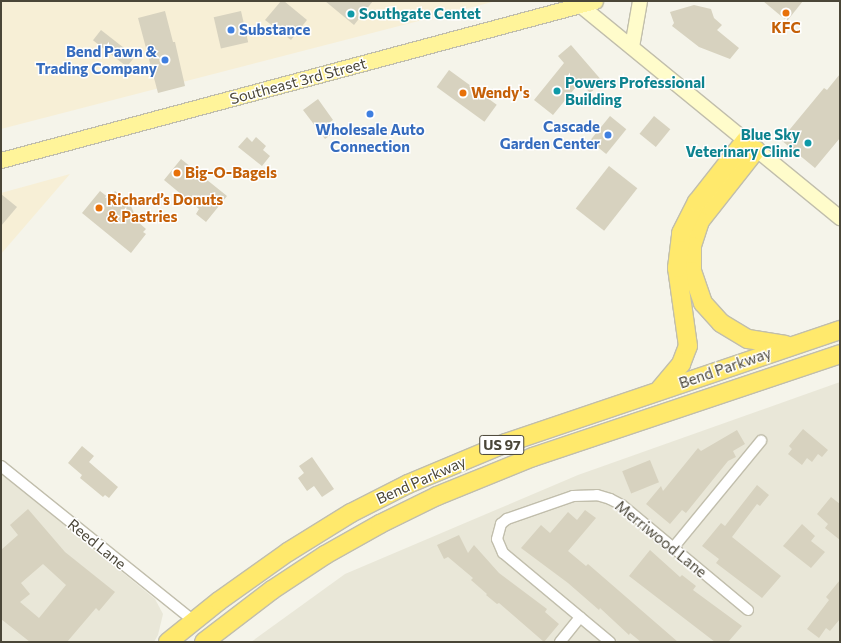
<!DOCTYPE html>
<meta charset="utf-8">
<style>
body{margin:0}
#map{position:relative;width:841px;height:643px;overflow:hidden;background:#f5f4ea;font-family:Commissioner,sans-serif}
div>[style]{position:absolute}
.residential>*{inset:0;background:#e9e7d8}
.commercial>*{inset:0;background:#f7efd6}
.building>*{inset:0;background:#d7d2bf;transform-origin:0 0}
.roads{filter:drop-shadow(1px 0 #c1beac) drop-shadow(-1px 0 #c1beac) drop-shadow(0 1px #c1beac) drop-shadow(0 -1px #c1beac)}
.street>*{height:10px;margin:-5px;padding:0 5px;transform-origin:5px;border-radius:5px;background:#fff}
.secondary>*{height:14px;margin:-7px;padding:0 7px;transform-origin:7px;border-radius:7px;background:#fffccb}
.primary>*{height:15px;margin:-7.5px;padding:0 7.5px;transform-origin:7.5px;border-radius:7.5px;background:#fff49a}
.highway>*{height:18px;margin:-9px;padding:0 9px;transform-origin:9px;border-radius:9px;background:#ffe96c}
.dots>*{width:11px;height:11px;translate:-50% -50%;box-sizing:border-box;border:2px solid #fff;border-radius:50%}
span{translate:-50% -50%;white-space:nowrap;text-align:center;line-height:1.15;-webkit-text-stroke:3px #fff;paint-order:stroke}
.shield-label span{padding:1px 3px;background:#fff;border:1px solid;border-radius:3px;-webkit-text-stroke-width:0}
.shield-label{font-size:14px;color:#4a4638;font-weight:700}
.culture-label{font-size:15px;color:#0d838f;font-weight:700}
.left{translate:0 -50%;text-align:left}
.right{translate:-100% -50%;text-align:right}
.food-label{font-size:15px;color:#c56008;font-weight:700}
.shop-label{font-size:15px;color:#366cbe;font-weight:700}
.street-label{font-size:15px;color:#4a4638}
.frame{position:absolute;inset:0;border:2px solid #4a4638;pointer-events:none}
</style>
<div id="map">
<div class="residential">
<i style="clip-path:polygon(840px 382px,840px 642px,251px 642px,345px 574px,578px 475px)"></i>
<i style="clip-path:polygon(1px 473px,155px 599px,163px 614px,158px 635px,154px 642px,1px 642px)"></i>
</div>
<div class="commercial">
<i style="clip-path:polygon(1px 1px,496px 1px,1px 129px)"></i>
<i style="clip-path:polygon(70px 174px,1px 254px,1px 193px)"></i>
</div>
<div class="building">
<i style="clip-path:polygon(281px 1px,284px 1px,307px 20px,291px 40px,265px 20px)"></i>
<i style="clip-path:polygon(325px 1px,373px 1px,354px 25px)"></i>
<i style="clip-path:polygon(763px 1px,803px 1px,787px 21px)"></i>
<i style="clip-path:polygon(694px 5px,711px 9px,714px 18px,722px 25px,717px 30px,739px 48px,730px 59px,699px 47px,672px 26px,674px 23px,670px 12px)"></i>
<i style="clip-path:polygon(165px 11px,173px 42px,175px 42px,185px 86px,158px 93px,138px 18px)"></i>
<i style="left:241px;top:11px;width:32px;height:28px;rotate:77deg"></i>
<i style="left:101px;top:30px;width:43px;height:13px;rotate:38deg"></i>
<i style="clip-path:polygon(571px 45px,603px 82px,590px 93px,580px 82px,553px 115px,534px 100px,564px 63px,558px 56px)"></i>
<i style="left:449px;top:70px;width:59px;height:21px;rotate:36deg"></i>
<i style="clip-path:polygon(840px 74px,840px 138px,815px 168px,781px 140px,824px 88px,827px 90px)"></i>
<i style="clip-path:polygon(318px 99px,333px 120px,326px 125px,332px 134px,325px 139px,303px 110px)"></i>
<i style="left:610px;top:116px;width:21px;height:32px;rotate:39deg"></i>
<i style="left:654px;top:116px;width:21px;height:23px;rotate:39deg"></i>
<i style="clip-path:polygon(247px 137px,252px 142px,256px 137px,266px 146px,263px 150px,270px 156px,262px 166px,238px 147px)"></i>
<i style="clip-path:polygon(181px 159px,227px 196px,206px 222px,196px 214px,199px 209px,164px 180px)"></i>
<i style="left:609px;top:166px;width:36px;height:54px;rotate:38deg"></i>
<i style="clip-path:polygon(100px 191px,109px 198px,115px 191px,130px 204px,138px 222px,146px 229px,143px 232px,146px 234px,131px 253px,82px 213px)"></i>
<i style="clip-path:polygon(1px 194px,17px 207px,1px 226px)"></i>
<i style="clip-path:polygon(803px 429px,828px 450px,822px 457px,818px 454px,812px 462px,807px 458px,802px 465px,788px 454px,792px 449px,789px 446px)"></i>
<i style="clip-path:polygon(737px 430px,745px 444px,733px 451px,736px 457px,728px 461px,686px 513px,682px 510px,670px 524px,646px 504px,661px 486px,663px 491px,698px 448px,701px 451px)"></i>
<i style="clip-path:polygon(82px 446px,94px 456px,89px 462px,118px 487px,109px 498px,105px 495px,103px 497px,80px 478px,82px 475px,68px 463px)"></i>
<i style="clip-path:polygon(312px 457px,334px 489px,322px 497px,314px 486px,307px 491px,298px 478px,304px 473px,299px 466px)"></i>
<i style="left:650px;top:460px;width:24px;height:30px;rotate:68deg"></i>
<i style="clip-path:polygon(757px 485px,769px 495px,760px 506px,757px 504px,732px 537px,781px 576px,762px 598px,716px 563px,719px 559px,702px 546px,721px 523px,725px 526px)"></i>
<i style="clip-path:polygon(831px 497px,840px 504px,840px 540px,825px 528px,828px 524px,817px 514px)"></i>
<i style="clip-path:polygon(evenodd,28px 509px,65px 552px,115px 592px,99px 611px,96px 608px,67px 642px,30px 642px,1px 619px,1px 550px,18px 535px,10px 525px,28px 509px,43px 564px,66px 585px,39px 618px,20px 602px,30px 594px,21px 583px,43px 564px)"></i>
<i style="clip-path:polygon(585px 510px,596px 518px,568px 551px,586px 566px,588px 564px,678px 642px,641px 642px,630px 633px,629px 635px,600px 608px,599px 610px,568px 583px,521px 548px,541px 525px,550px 533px,568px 512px,577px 520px)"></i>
<i style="clip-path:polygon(802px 524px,815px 536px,811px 541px,825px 552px,811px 568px,783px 546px)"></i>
<i style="clip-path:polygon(459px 535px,468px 553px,474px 545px,499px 573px,547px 609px,545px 612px,559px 624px,544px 642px,499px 603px,497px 604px,486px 595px,487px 594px,471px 580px,473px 578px,448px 557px,444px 559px,437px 545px)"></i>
<i style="clip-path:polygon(650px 550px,680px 577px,682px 575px,696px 586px,693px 590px,742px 626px,728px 642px,715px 642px,629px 576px)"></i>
<i style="clip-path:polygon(840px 580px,840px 619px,830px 631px,826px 628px,819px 638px,807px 629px,829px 600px,826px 597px)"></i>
</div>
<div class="roads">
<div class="street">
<i style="left:1px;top:466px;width:248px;rotate:38.8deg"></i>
<i style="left:673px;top:548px;width:139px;rotate:-50.6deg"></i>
<i style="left:560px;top:642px;width:32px;rotate:-51deg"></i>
<i style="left:610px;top:642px;width:139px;rotate:-140.2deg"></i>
<i style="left:503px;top:553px;width:15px;rotate:-113deg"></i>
<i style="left:497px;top:539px;width:16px;rotate:-75deg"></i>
<i style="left:501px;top:524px;width:8px;rotate:-40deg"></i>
<i style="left:507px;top:519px;width:70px;rotate:-19.2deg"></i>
<i style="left:573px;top:496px;width:24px;rotate:-2deg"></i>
<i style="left:597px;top:495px;width:14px;rotate:17deg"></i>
<i style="left:610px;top:499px;width:13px;rotate:27deg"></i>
<i style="left:622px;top:505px;width:164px;rotate:39.8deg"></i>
</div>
<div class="secondary">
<i style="left:575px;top:1px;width:343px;rotate:39.3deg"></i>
<i style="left:632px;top:47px;width:47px;rotate:-80.1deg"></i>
</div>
<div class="primary">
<i style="left:1px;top:160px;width:615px;rotate:-14.99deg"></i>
</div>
<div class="highway">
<i style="left:756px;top:150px;width:90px;rotate:128.3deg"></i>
<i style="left:700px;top:221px;width:26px;rotate:108deg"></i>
<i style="left:692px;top:246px;width:25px;rotate:90deg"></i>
<i style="left:692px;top:271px;width:34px;rotate:71deg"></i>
<i style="left:703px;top:303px;width:27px;rotate:48deg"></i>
<i style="left:721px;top:323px;width:31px;rotate:31deg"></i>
<i style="left:748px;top:339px;width:38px;rotate:9deg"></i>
<i style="left:660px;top:389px;width:33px;rotate:-50deg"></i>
<i style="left:681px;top:364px;width:19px;rotate:-69deg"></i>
<i style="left:688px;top:346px;width:79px;rotate:-98deg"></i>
<i style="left:677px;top:268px;width:35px;rotate:-83deg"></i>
<i style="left:681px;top:233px;width:35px;rotate:-63deg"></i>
<i style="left:697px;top:202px;width:78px;rotate:-51.8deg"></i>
<i style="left:168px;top:642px;width:65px;rotate:-38.8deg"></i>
<i style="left:219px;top:601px;width:85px;rotate:-35.4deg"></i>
<i style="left:288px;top:552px;width:74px;rotate:-31.8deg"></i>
<i style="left:351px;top:513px;width:64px;rotate:-27deg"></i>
<i style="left:408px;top:484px;width:106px;rotate:-22.7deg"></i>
<i style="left:506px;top:443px;width:353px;rotate:-18.7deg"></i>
<i style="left:204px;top:642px;width:86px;rotate:-37.4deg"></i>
<i style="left:272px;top:590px;width:64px;rotate:-33.4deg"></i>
<i style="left:325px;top:555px;width:63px;rotate:-29.4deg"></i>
<i style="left:380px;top:524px;width:64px;rotate:-26.2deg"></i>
<i style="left:437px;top:496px;width:104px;rotate:-22.1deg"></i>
<i style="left:533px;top:457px;width:324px;rotate:-18.5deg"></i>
</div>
</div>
<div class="dots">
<i style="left:786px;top:13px;background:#e8710a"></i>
<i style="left:351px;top:14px;background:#0f9aa8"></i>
<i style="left:231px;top:30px;background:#3f7fe0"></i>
<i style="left:165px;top:60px;background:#3f7fe0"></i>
<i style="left:557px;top:91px;background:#0f9aa8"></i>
<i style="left:463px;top:93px;background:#e8710a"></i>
<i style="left:370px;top:114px;background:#3f7fe0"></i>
<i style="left:608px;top:135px;background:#3f7fe0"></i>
<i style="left:808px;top:143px;background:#0f9aa8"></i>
<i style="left:177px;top:173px;background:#e8710a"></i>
<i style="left:99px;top:208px;background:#e8710a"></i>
</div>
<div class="shield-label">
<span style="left:502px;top:445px">US 97</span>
</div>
<div class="culture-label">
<span class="left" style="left:359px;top:14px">Southgate Centet</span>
<span class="left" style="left:565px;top:91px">Powers Professional<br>Building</span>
<span class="right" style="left:800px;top:143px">Blue Sky<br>Veterinary Clinic</span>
</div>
<div class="food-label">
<span style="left:786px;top:28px">KFC</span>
<span class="left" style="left:471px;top:93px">Wendy's</span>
<span class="left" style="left:185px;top:173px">Big-O-Bagels</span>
<span class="left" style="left:107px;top:208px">Richard’s Donuts<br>&amp; Pastries</span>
</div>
<div class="shop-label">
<span class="left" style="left:239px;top:30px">Substance</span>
<span class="right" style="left:157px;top:60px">Bend Pawn &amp;<br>Trading Company</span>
<span class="right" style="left:600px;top:135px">Cascade<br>Garden Center</span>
<span style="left:370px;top:138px">Wholesale Auto<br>Connection</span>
</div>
<div class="street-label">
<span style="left:298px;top:81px;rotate:-15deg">Southeast 3rd Street</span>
<span style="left:725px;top:368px;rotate:-19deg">Bend Parkway</span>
<span style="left:421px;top:480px;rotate:-24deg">Bend Parkway</span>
<span style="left:661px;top:539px;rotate:39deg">Merriwood Lane</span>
<span style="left:97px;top:544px;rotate:39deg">Reed Lane</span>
</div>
<div class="frame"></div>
</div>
